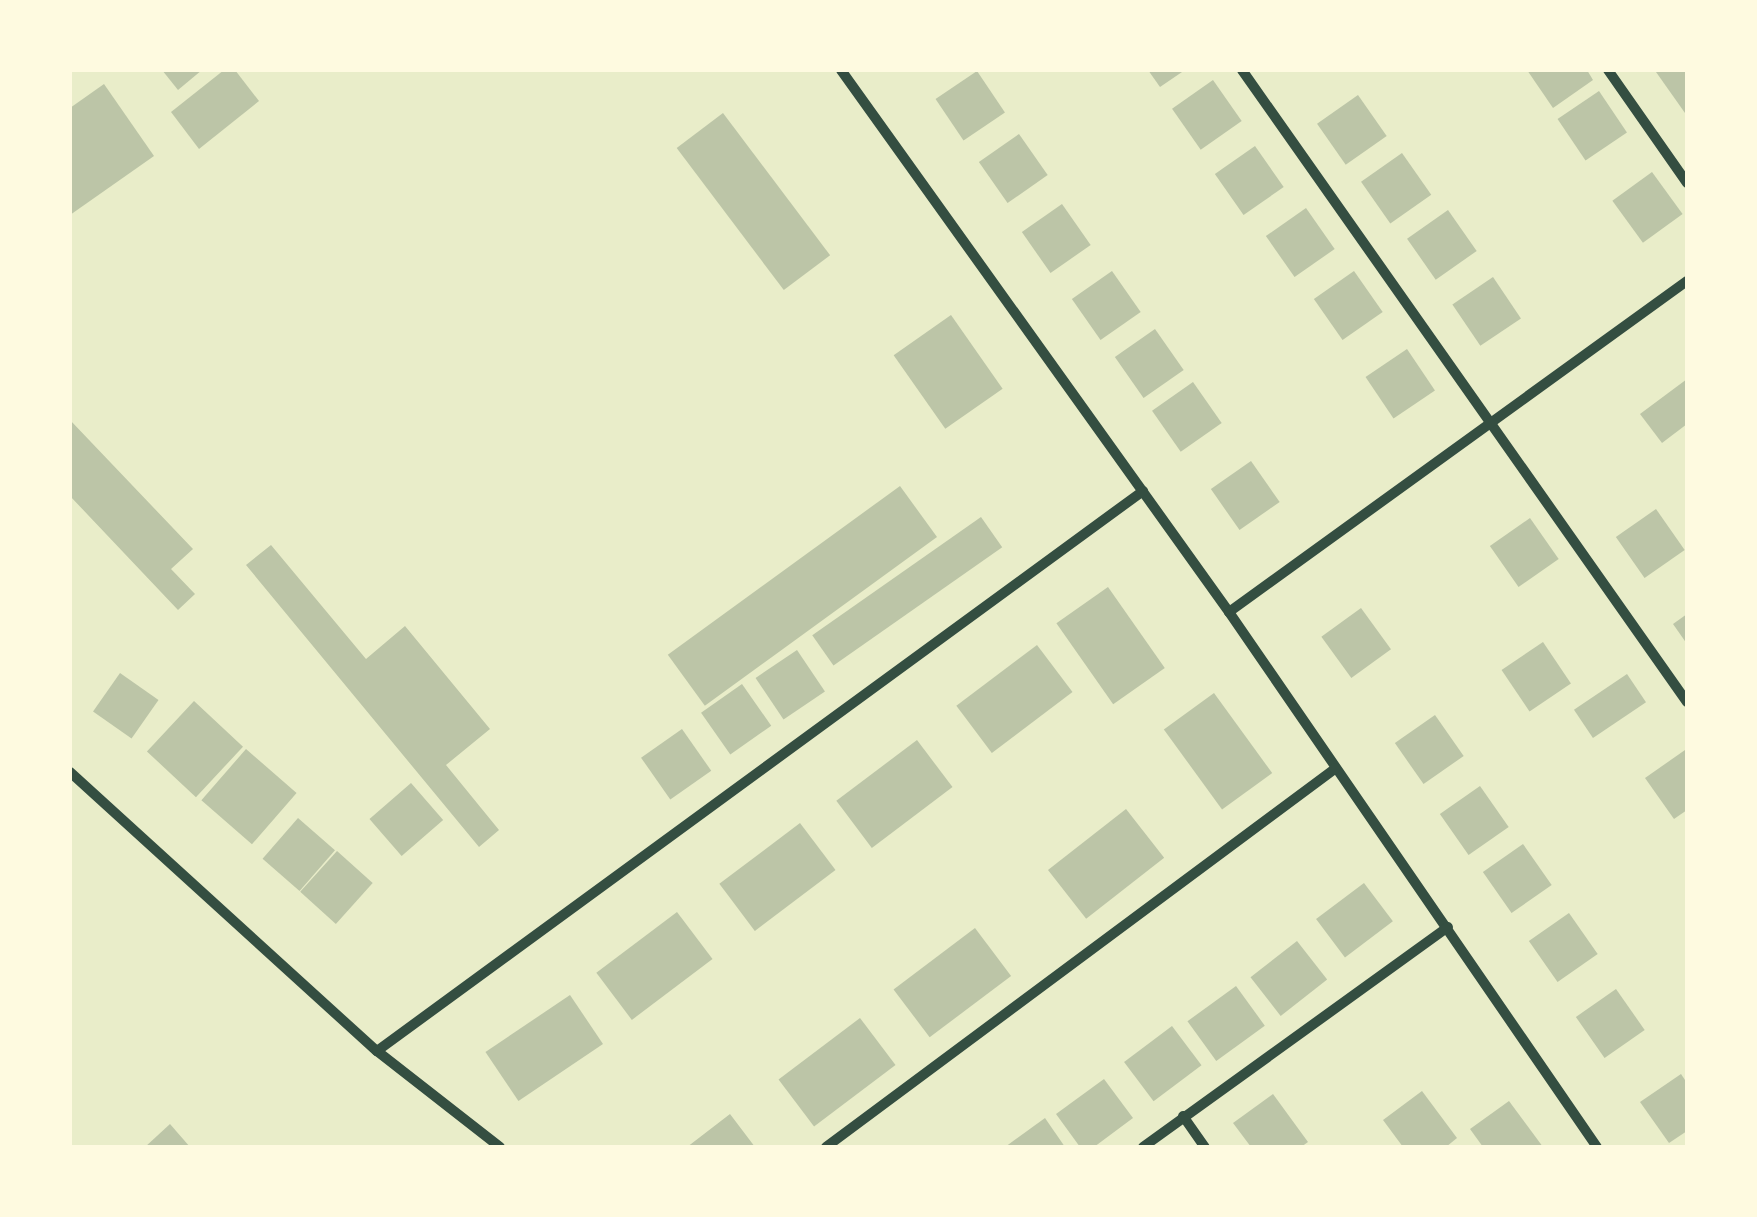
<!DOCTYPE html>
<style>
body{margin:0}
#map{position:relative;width:1757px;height:1217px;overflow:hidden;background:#e9edc9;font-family:Jost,sans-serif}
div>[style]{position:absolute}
.building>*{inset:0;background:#bcc5a7;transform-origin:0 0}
.minor>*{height:10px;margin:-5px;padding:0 5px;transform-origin:5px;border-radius:5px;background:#344e41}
span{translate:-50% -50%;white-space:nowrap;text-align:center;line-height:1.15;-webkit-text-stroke:10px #fefae0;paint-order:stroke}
.frame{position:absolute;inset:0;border:72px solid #fefae0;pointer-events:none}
</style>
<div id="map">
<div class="building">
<i style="clip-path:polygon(162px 70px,202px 70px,178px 90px)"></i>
<i style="clip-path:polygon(224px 70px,235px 70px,259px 101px,199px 149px,171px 112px)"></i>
<i style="clip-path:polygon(1148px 70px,1185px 70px,1160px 87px)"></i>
<i style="clip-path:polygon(1527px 70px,1587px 70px,1593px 80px,1553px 108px)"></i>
<i style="clip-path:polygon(1659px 70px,1687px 70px,1685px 113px,1656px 72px)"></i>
<i style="left:977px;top:71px;width:50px;height:50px;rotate:56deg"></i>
<i style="left:1213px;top:80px;width:50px;height:50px;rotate:55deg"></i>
<i style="clip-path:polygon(104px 84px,154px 156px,70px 215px,70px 108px)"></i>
<i style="left:1599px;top:91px;width:50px;height:50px;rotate:56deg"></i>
<i style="left:1358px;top:95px;width:50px;height:50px;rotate:55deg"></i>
<i style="left:723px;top:113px;width:178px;height:58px;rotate:53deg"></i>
<i style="left:1019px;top:134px;width:50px;height:49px;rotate:55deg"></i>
<i style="left:1255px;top:146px;width:50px;height:49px;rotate:55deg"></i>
<i style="left:1402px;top:153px;width:51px;height:50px;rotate:55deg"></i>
<i style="left:1652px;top:172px;width:52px;height:49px;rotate:54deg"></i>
<i style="left:1062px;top:204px;width:50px;height:49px;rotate:55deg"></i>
<i style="left:1306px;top:208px;width:50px;height:49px;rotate:55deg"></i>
<i style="left:1448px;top:210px;width:50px;height:50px;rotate:55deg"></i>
<i style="left:1112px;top:271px;width:50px;height:49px;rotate:55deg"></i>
<i style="left:1354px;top:271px;width:50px;height:49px;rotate:55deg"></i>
<i style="left:1493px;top:277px;width:50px;height:49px;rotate:56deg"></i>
<i style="left:951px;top:315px;width:90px;height:70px;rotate:55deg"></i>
<i style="left:1155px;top:329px;width:50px;height:49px;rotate:55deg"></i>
<i style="left:1407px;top:349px;width:50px;height:50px;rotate:56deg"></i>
<i style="clip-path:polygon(1687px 379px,1687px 424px,1662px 443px,1640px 414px)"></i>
<i style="left:1193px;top:382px;width:50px;height:50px;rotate:55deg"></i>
<i style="clip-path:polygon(70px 420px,193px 549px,171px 569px,195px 594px,178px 610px,70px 496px)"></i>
<i style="left:1251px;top:461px;width:50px;height:49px;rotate:55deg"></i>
<i style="left:900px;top:486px;width:63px;height:287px;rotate:54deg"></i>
<i style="left:1656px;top:509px;width:50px;height:49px;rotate:55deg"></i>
<i style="left:981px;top:517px;width:37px;height:206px;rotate:55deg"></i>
<i style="left:1530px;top:518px;width:50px;height:49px;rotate:55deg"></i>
<i style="clip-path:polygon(271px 545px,366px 659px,405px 626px,490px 729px,446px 765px,499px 830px,479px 847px,246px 565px)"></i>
<i style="left:1108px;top:587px;width:99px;height:63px;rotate:55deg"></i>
<i style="left:1361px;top:608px;width:51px;height:49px;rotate:54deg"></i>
<i style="clip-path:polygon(1687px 614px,1687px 644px,1673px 624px)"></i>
<i style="left:1543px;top:642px;width:50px;height:50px;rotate:56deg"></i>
<i style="left:1037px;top:645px;width:59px;height:101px;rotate:53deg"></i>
<i style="left:797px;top:650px;width:50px;height:50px;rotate:56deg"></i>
<i style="left:120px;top:673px;width:47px;height:47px;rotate:35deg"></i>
<i style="left:1627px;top:674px;width:34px;height:64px;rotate:56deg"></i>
<i style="left:742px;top:684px;width:51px;height:50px;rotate:55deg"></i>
<i style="left:1214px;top:693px;width:99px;height:62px;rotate:54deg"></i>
<i style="left:194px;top:701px;width:67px;height:69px;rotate:43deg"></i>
<i style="left:1435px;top:715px;width:50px;height:49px;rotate:55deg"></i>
<i style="left:682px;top:729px;width:51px;height:50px;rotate:55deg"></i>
<i style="left:917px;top:740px;width:59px;height:101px;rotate:53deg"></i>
<i style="left:246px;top:749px;width:67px;height:68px;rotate:41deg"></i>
<i style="clip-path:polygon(1685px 750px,1687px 810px,1674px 819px,1645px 778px)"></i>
<i style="left:411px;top:783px;width:49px;height:55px;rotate:49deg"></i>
<i style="left:1480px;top:786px;width:50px;height:49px;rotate:55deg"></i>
<i style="left:1126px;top:809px;width:62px;height:99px;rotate:52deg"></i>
<i style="left:298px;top:818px;width:49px;height:54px;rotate:41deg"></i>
<i style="left:800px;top:823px;width:59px;height:101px;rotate:53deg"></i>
<i style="left:1523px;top:844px;width:50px;height:49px;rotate:55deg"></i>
<i style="left:337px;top:851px;width:48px;height:55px;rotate:42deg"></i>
<i style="left:1364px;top:883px;width:48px;height:60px;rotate:53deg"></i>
<i style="left:677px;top:912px;width:59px;height:101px;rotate:53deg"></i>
<i style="left:1569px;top:913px;width:50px;height:49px;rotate:55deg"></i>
<i style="left:975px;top:928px;width:60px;height:102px;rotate:53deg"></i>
<i style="left:1297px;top:941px;width:49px;height:59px;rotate:52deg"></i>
<i style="left:1236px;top:986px;width:49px;height:60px;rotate:54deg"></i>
<i style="left:1616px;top:989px;width:50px;height:49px;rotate:55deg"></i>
<i style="left:570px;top:995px;width:59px;height:102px;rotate:56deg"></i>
<i style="left:860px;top:1018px;width:59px;height:102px;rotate:53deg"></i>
<i style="left:1172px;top:1026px;width:49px;height:60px;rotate:53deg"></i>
<i style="clip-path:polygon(1681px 1074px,1687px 1083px,1687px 1131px,1669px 1143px,1640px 1102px)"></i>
<i style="clip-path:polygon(1104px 1079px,1133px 1118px,1094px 1147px,1080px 1147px,1056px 1114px)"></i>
<i style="clip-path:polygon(1422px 1091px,1457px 1138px,1446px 1147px,1403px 1147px,1383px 1120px)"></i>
<i style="clip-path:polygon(1273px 1094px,1308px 1142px,1301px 1147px,1251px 1147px,1233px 1123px)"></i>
<i style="clip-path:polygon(1509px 1101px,1543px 1147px,1483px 1147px,1470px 1129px)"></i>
<i style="clip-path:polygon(730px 1114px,755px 1147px,687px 1147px,691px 1144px)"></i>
<i style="clip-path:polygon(1045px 1118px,1065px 1147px,1005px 1147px)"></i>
<i style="clip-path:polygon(170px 1124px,190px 1147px,145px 1147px)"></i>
</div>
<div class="minor">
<i style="left:841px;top:70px;width:667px;rotate:54.4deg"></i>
<i style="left:1229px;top:612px;width:649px;rotate:55.48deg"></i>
<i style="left:1242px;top:70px;width:773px;rotate:54.85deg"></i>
<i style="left:1608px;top:70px;width:138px;rotate:55deg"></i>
<i style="left:1229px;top:612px;width:565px;rotate:-35.86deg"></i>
<i style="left:70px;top:772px;width:415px;rotate:42.3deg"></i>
<i style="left:377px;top:1051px;width:156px;rotate:38deg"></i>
<i style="left:377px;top:1051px;width:949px;rotate:-36.17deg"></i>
<i style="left:1183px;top:1116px;width:38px;rotate:55deg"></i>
<i style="left:826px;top:1147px;width:635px;rotate:-36.62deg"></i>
<i style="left:1143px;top:1147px;width:376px;rotate:-35.8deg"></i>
</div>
<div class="frame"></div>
</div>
